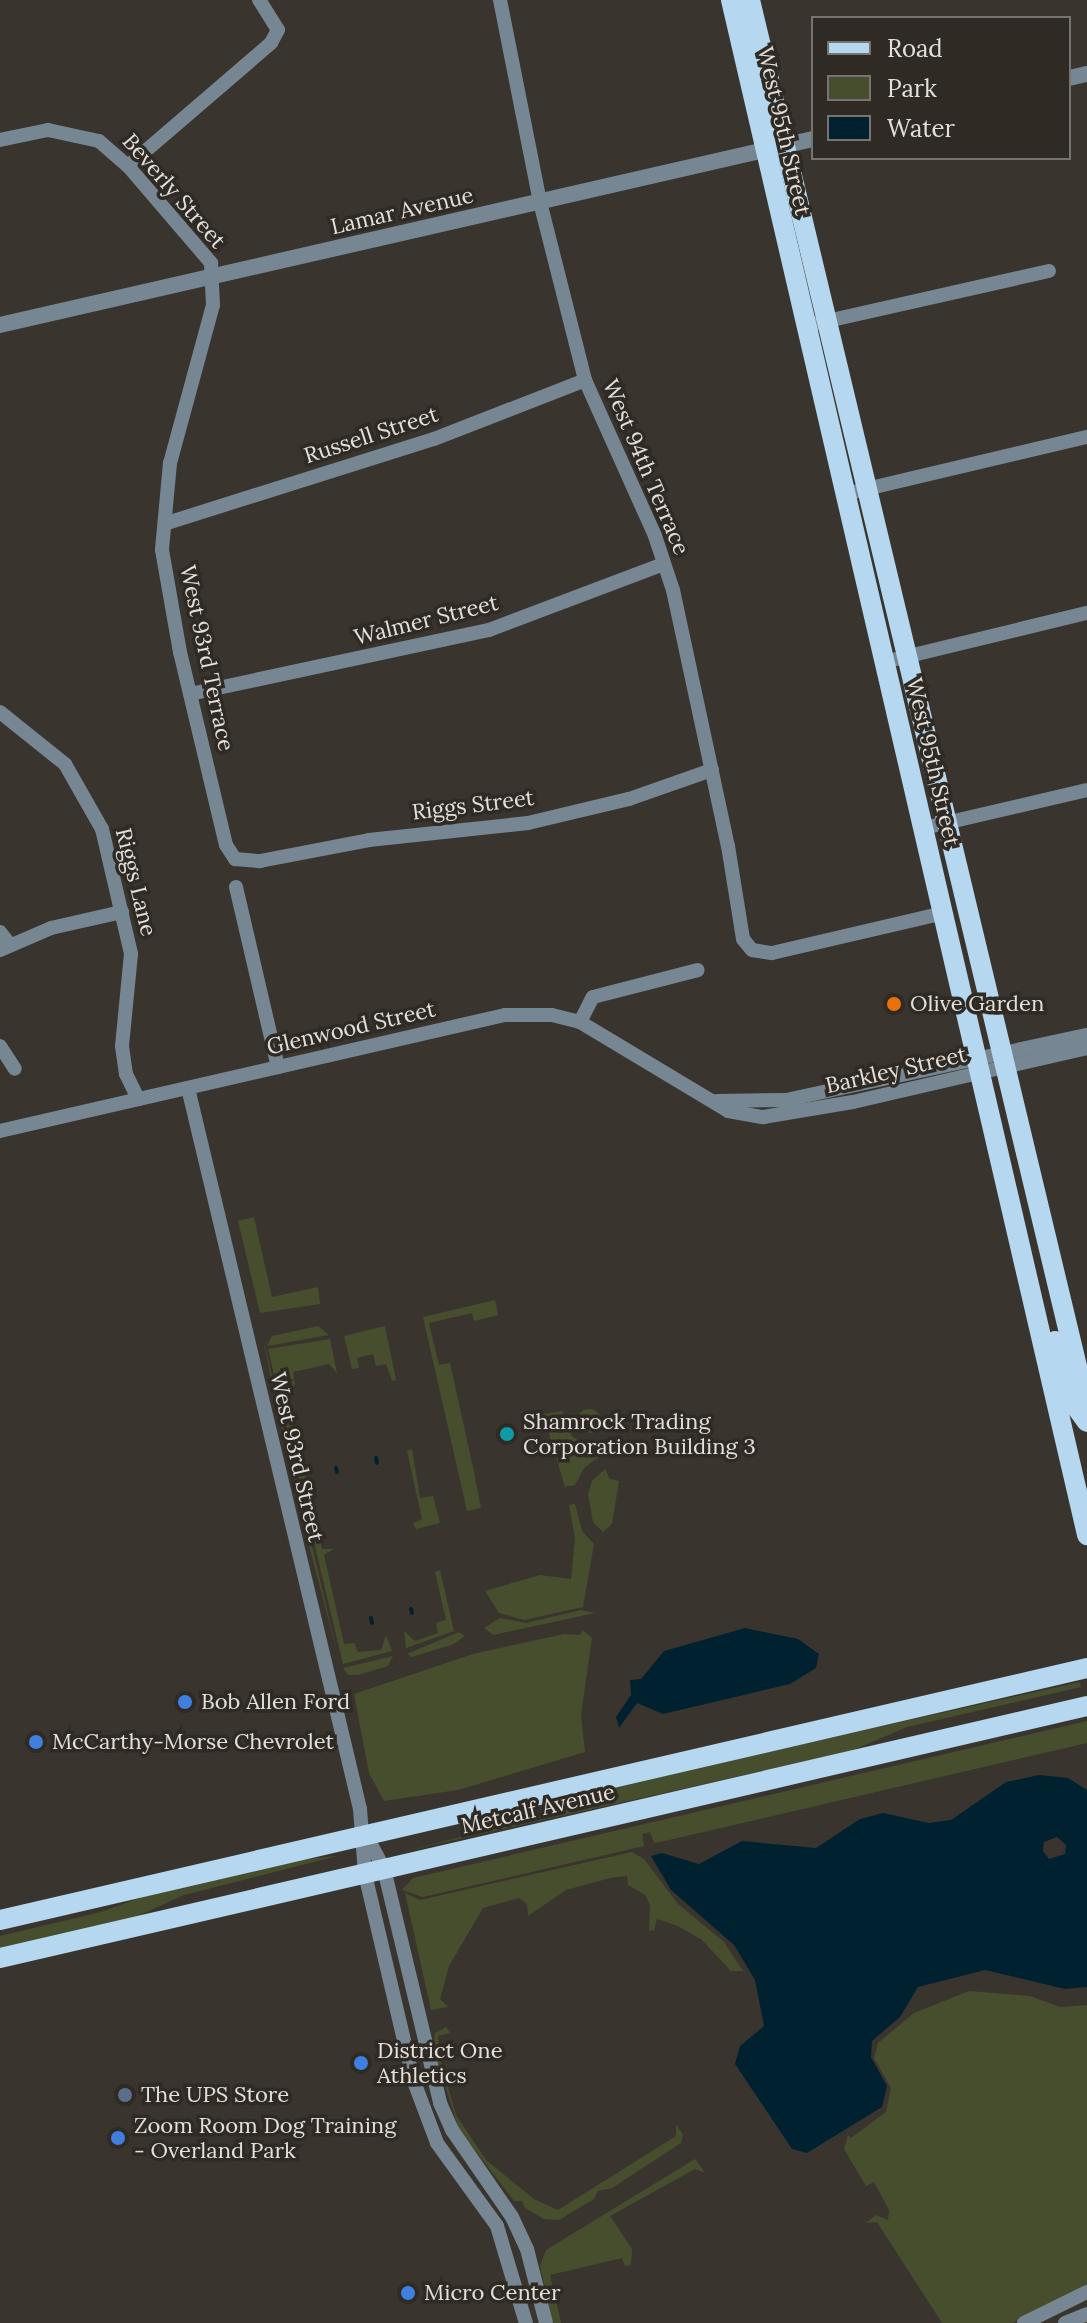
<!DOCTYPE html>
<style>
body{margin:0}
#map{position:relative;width:1087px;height:2323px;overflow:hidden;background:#39352e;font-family:Lora,serif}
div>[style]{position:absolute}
.green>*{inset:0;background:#474e2d}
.round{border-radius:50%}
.water>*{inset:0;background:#002230}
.stream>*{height:4px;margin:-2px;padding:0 2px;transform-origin:2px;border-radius:2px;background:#002230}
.minor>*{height:14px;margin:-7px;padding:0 7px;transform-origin:7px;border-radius:7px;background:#768793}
.tertiary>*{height:16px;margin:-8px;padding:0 8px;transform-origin:8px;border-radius:8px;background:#768793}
.primary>*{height:20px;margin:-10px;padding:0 10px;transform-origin:10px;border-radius:10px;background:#b5d8f0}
.dots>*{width:22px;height:22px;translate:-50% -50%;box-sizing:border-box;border:4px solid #2f2b24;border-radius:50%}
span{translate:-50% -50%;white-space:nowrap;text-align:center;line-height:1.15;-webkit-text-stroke:7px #2f2b24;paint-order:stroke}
.street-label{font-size:22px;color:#e3e0dc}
.poi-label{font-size:22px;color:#e3e0dc}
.left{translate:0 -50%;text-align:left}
.legend{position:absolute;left:811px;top:16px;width:260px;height:144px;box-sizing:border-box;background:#2f2b24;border:2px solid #77736e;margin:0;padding:10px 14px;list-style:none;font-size:24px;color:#e3e0dc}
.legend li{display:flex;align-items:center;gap:16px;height:40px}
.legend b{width:40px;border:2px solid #77736e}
</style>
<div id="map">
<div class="green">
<i style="clip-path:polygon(254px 1217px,272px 1297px,318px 1287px,320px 1304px,260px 1313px,238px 1221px)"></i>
<i style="clip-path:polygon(495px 1300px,498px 1315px,474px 1321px,472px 1313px,429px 1323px,439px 1365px,450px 1363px,474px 1472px,481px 1508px,467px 1511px,423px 1317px)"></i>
<i style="clip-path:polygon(318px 1326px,329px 1335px,267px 1346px,272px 1336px)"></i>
<i style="clip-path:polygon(385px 1326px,396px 1380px,392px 1381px,386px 1364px,376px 1366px,373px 1354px,357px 1358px,359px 1368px,352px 1369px,344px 1336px)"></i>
<i style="clip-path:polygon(330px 1339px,337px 1373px,329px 1364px,293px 1372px,295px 1385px,285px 1388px,322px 1549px,334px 1549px,324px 1555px,344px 1644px,354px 1643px,358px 1652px,381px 1650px,386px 1635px,392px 1651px,343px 1664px,268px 1349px)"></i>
<i style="clip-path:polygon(264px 1344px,265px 1346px,337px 1652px,295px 1492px)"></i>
<i class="round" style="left:577px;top:1409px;width:24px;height:24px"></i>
<i style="clip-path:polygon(562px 1411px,572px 1436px,600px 1456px,584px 1468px,575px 1485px,565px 1487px,543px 1414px)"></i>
<i style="clip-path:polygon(412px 1449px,420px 1498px,433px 1496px,440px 1523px,416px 1529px,413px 1523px,422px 1519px,407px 1451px)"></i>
<i style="clip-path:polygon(605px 1469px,610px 1479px,619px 1481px,612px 1524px,603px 1532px,593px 1522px,588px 1494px,592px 1481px)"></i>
<i style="clip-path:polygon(575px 1504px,582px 1531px,594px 1544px,583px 1607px,524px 1620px,499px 1613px,485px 1591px,540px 1575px,571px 1579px,575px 1538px,569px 1505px)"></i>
<i style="clip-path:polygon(440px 1570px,454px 1631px,406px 1648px,404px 1631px,415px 1641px,438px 1633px,436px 1623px,446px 1620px,435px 1572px)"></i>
<i style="clip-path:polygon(581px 1610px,595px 1613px,493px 1635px,484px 1628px,500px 1618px,526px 1623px)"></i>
<i style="clip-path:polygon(583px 1630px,592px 1638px,581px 1715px,585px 1752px,458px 1790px,384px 1801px,369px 1773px,354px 1694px,473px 1654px,564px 1634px,580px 1635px)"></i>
<i style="clip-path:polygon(459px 1632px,465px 1636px,454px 1644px,412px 1657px,407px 1654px)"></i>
<i style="clip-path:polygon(393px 1656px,388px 1666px,358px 1675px,348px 1675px,343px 1668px)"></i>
<i style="clip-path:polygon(1080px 1682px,1081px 1687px,907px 1727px,851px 1751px,405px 1851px,555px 1813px,624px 1784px)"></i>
<i style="clip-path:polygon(1087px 1721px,1087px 1743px,669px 1840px,654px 1843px,650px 1832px,642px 1834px,644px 1846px,423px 1897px,402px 1890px,413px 1878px)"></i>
<i style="clip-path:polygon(632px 1852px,644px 1859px,678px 1904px,724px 1942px,743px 1971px,731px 1971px,702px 1940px,678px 1926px,657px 1919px,654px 1930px,649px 1931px,650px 1905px,645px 1895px,628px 1885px,627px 1876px,610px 1878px,566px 1890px,528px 1916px,527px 1904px,519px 1898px,483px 1908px,449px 1966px,440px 1999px,448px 2007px,431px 2010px,405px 1893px,420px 1900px)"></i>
<i style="clip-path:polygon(337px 1856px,184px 1895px,129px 1920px,0 1950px,0 1936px,101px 1912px,145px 1896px,297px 1860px)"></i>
<i style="clip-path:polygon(969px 1991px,1030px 1996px,1060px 2007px,1087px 2005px,1087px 2285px,1013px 2323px,942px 2323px,877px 2222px,866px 2223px,876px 2215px,888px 2220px,889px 2210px,874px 2182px,866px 2186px,844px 2149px,848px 2135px,851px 2138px,886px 2112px,891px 2088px,874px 2058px,878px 2043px,914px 2013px)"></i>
<i style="clip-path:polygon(446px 2027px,450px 2033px,438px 2036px,440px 2059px,456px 2115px,486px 2160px,534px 2199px,558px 2210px,676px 2136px,676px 2125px,683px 2134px,681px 2143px,612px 2188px,598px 2191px,594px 2199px,559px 2220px,544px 2219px,525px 2208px,522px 2201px,514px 2201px,459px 2129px,433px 2047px,435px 2033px)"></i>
<i style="clip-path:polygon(695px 2159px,705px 2173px,695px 2169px,610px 2216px,632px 2249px,631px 2265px,625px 2266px,622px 2258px,550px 2275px,561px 2323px,553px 2323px,540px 2266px,546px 2250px)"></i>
</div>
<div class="water">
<i style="clip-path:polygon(745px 1628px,798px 1639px,819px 1654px,816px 1668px,790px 1684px,663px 1714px,637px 1703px,619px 1728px,616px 1717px,631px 1695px,630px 1680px,641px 1679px,664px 1651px)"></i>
<i style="clip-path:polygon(evenodd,1039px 1775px,1068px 1778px,1087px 1790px,1087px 1987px,1065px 1989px,985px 1970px,918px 1987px,900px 2017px,872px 2041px,871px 2057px,887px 2086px,882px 2107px,807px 2153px,792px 2149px,735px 2064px,740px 2046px,764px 2026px,755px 1980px,734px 1945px,671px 1890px,651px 1856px,662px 1853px,699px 1864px,742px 1841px,816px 1848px,860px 1819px,883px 1813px,929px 1823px,951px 1820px,1006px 1782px,1039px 1775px,1057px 1837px,1066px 1845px,1065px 1854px,1049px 1859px,1043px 1851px,1044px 1842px,1057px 1837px)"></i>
</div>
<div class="stream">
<i style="left:376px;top:1458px;width:5px;rotate:79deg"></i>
<i style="left:336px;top:1468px;width:4px;rotate:76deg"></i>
<i style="left:411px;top:1609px;width:4px;rotate:76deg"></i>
<i style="left:371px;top:1618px;width:5px;rotate:79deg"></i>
</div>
<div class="minor">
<i style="left:500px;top:0;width:206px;rotate:78.8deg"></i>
<i style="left:540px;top:202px;width:184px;rotate:75.8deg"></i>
<i style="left:585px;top:380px;width:171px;rotate:65.8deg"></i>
<i style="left:655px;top:536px;width:57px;rotate:71.6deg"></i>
<i style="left:673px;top:590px;width:262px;rotate:77.9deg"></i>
<i style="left:728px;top:846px;width:94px;rotate:80.8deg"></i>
<i style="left:743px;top:939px;width:14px;rotate:51deg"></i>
<i style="left:752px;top:950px;width:20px;rotate:9deg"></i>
<i style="left:772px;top:953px;width:177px;rotate:-13.1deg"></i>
<i style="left:0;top:140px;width:49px;rotate:-11.8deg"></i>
<i style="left:48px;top:130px;width:52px;rotate:12.2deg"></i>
<i style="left:99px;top:141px;width:38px;rotate:41deg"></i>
<i style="left:128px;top:166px;width:128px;rotate:49.4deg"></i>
<i style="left:211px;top:263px;width:42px;rotate:87.3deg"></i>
<i style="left:213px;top:305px;width:164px;rotate:105.2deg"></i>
<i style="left:170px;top:463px;width:87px;rotate:95.3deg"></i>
<i style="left:162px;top:550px;width:104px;rotate:80deg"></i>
<i style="left:180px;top:652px;width:198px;rotate:76.6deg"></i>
<i style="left:226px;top:845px;width:17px;rotate:57deg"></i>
<i style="left:235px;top:859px;width:25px;rotate:5deg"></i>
<i style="left:260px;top:861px;width:111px;rotate:-10.9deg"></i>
<i style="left:369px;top:840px;width:160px;rotate:-6.1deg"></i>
<i style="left:528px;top:823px;width:104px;rotate:-13.4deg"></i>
<i style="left:629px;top:799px;width:88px;rotate:-19.3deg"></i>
<i style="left:128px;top:166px;width:189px;rotate:-40.7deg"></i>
<i style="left:271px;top:43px;width:15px;rotate:-62deg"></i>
<i style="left:278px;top:30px;width:36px;rotate:-122deg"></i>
<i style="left:805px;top:326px;width:250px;rotate:-12.7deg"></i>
<i style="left:845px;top:494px;width:249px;rotate:-13.3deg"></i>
<i style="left:167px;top:523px;width:280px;rotate:-17.5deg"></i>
<i style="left:434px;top:439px;width:162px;rotate:-21.3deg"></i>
<i style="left:884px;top:662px;width:209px;rotate:-13.6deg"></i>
<i style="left:190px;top:694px;width:306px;rotate:-12.1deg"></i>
<i style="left:489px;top:630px;width:187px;rotate:-20.7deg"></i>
<i style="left:0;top:712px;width:83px;rotate:38.7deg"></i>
<i style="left:65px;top:764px;width:75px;rotate:60.4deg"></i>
<i style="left:102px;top:829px;width:128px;rotate:76.9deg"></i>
<i style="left:131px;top:954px;width:92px;rotate:95.6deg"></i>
<i style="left:122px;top:1046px;width:28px;rotate:82deg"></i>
<i style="left:126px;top:1074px;width:28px;rotate:64deg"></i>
<i style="left:924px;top:828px;width:167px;rotate:-13.1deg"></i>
<i style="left:236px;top:887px;width:185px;rotate:76.9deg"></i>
<i style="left:0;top:932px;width:16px;rotate:52deg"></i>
<i style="left:0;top:950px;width:56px;rotate:-23.3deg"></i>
<i style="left:51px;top:928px;width:73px;rotate:-12.7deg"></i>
<i style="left:580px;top:1022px;width:28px;rotate:-63deg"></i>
<i style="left:593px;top:997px;width:108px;rotate:-14.4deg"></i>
<i style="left:0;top:1046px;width:27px;rotate:57deg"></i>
<i style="left:188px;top:1088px;width:741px;rotate:76.58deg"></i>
<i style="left:360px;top:1809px;width:65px;rotate:85.6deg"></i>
<i style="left:365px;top:1874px;width:211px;rotate:76.8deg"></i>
<i style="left:413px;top:2079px;width:68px;rotate:69.4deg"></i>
<i style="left:437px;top:2143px;width:102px;rotate:54.1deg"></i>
<i style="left:497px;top:2226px;width:101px;rotate:73.4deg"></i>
<i style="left:717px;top:1101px;width:69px;rotate:-0.8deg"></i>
<i style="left:786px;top:1100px;width:308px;rotate:-12.2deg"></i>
<i style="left:0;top:1131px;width:518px;rotate:-12.94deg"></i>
<i style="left:505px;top:1015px;width:47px"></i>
<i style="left:552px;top:1015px;width:29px;rotate:14deg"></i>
<i style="left:580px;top:1022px;width:173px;rotate:31deg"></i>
<i style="left:728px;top:1111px;width:36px;rotate:10deg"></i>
<i style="left:763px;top:1117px;width:91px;rotate:-9.5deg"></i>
<i style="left:853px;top:1102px;width:240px;rotate:-13deg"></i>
<i style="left:366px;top:1835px;width:38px;rotate:62deg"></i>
<i style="left:384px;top:1869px;width:241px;rotate:76.5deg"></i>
<i style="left:440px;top:2103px;width:30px;rotate:66deg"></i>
<i style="left:452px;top:2130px;width:106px;rotate:55.4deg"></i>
<i style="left:512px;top:2217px;width:35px;rotate:65deg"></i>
<i style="left:527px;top:2249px;width:76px;rotate:75.6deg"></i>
<i style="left:1024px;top:2323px;width:70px;rotate:-26.2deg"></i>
<i style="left:1065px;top:2323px;width:24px;rotate:-22deg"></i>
</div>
<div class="tertiary">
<i style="left:1069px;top:78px;width:18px;rotate:-13deg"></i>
<i style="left:0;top:325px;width:834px;rotate:-12.89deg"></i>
</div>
<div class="primary">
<i style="left:731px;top:0;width:1576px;rotate:76.94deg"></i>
<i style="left:750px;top:0;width:1448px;rotate:76.54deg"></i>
<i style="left:1055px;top:1341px;width:61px;rotate:74.8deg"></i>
<i style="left:1071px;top:1400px;width:27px;rotate:54deg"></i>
<i style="left:0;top:1920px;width:1116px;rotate:-13.05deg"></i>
<i style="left:0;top:1958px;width:1116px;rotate:-13.05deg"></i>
</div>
<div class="dots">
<i style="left:894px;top:1004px;background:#e8710a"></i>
<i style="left:507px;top:1434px;background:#0f9aa8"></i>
<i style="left:185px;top:1702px;background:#3f7fe0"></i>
<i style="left:36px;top:1742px;background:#3f7fe0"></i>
<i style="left:361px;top:2063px;background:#3f7fe0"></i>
<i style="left:125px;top:2095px;background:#5c6f8a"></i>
<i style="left:118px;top:2138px;background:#3f7fe0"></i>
<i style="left:408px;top:2293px;background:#3f7fe0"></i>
</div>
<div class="street-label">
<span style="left:784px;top:131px;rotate:77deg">West 95th Street</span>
<span style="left:174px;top:191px;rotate:49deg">Beverly Street</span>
<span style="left:402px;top:211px;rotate:-13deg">Lamar Avenue</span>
<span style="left:371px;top:435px;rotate:-18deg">Russell Street</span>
<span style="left:646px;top:467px;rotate:67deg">West 94th Terrace</span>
<span style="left:426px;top:620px;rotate:-14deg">Walmer Street</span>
<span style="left:207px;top:658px;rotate:78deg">West 93rd Terrace</span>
<span style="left:933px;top:762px;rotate:77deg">West 95th Street</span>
<span style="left:473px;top:805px;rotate:-7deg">Riggs Street</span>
<span style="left:136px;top:882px;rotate:76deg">Riggs Lane</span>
<span style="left:351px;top:1028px;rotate:-13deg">Glenwood Street</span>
<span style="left:896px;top:1070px;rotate:-13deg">Barkley Street</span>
<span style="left:297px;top:1457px;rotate:77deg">West 93rd Street</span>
<span style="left:538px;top:1809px;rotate:-13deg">Metcalf Avenue</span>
</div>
<div class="poi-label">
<span class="left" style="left:910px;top:1004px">Olive Garden</span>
<span class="left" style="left:523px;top:1434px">Shamrock Trading<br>Corporation Building 3</span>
<span class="left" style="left:201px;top:1702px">Bob Allen Ford</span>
<span class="left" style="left:52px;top:1742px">McCarthy-Morse Chevrolet</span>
<span class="left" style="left:377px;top:2063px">District One<br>Athletics</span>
<span class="left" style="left:141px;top:2095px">The UPS Store</span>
<span class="left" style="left:134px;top:2138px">Zoom Room Dog Training<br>- Overland Park</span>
<span class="left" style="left:424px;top:2293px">Micro Center</span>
</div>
<ul class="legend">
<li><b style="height:10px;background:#b5d8f0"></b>Road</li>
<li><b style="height:22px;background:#474e2d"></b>Park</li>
<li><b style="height:22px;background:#002230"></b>Water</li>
</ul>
</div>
